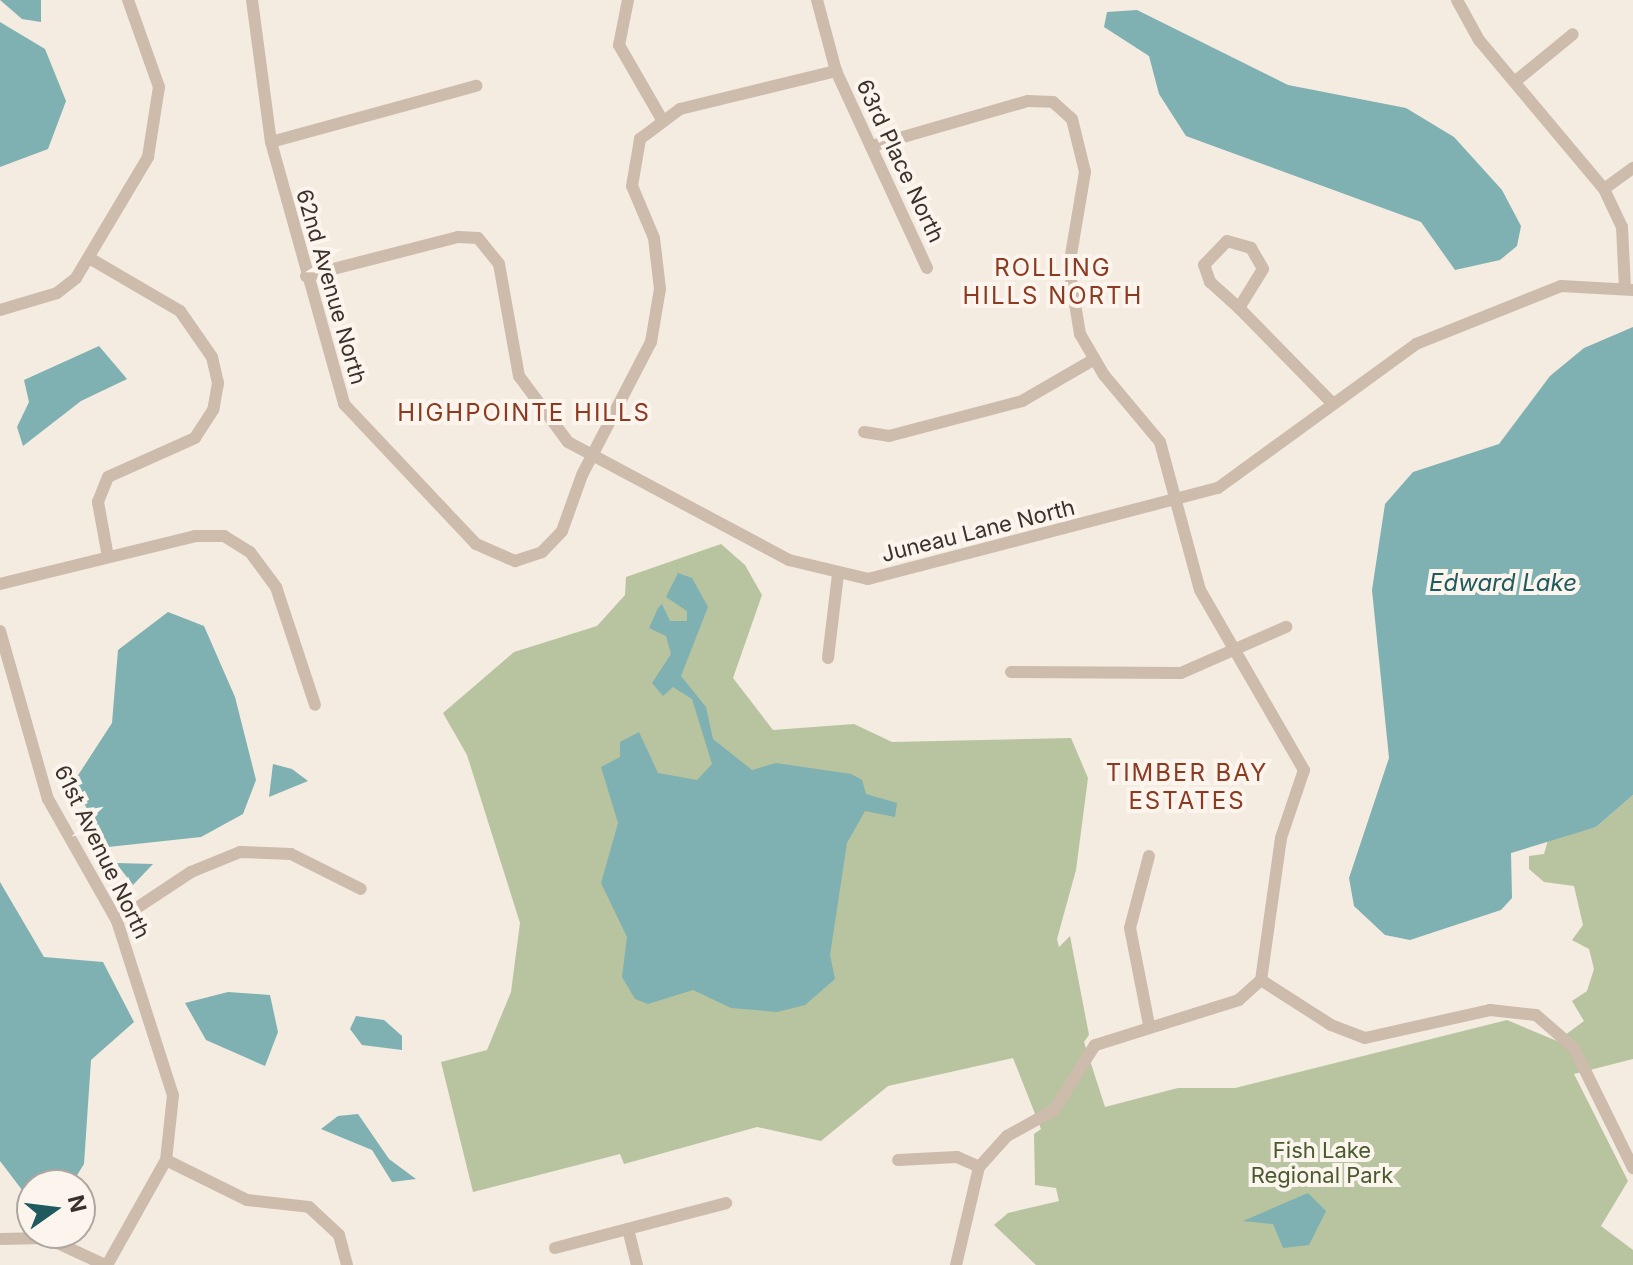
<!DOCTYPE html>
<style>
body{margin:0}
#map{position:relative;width:1633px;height:1265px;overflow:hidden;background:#f4ebe1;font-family:Inter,sans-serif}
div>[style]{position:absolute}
.green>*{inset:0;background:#b8c4a0}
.water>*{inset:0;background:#7fb0b2}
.minor>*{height:12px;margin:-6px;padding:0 6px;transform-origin:6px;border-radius:6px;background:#cdbbac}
span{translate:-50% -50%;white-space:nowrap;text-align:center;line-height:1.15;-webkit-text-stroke:8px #fbf5ee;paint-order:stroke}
.street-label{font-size:22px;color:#3b302b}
.park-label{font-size:22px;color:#4a5a2e}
.neighbourhood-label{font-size:24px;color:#8c3b22;letter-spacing:2px}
.water-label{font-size:24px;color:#1f5a5e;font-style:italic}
.north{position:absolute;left:16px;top:1169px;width:80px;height:80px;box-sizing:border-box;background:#fbf5ee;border:2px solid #aea6a0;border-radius:50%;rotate:76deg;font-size:22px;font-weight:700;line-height:32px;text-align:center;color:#3b302b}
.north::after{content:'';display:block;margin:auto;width:28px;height:36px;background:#1f5a5e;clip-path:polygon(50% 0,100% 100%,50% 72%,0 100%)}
</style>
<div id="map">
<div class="green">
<i style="clip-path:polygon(721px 544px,745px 565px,762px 595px,733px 678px,773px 730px,854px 724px,892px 742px,1071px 738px,1088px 778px,1076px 870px,1057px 939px,1059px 947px,1070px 936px,1089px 1035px,1084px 1042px,1105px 1107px,1178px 1088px,1235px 1088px,1507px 1020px,1557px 1041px,1584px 1021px,1572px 1001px,1587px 991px,1594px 969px,1589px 949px,1572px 940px,1583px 925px,1574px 886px,1544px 882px,1529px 869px,1529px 856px,1544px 854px,1548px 840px,1596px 827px,1633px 795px,1633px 778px,1633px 1059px,1574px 1074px,1628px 1181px,1601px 1226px,1633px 1250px,1633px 1265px,1036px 1265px,994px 1225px,1008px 1213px,1059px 1201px,1056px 1188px,1035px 1185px,1034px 1134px,1041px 1129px,1013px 1058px,888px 1086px,821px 1141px,757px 1127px,624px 1164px,620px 1154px,473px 1192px,441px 1062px,487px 1050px,511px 992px,520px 923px,467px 755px,443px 713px,514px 652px,597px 626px,625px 595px,626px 577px)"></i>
</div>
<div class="water">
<i style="clip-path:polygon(0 0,41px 0,41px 22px,22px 19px)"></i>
<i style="clip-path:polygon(1137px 10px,1288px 85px,1406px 108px,1454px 137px,1502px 190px,1521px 226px,1517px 246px,1500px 260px,1455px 270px,1421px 222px,1186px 136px,1159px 94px,1149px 56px,1104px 27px,1107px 12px)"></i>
<i style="clip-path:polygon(0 22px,45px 49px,66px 101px,48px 149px,0 167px)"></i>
<i style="clip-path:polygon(1633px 327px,1633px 795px,1596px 827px,1511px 853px,1512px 898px,1501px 910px,1410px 940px,1385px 935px,1354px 906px,1349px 878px,1389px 758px,1372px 590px,1385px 504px,1413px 472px,1499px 444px,1550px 376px,1584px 348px)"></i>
<i style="clip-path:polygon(99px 346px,127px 379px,81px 401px,23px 446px,17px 427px,29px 402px,24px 380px)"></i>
<i style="clip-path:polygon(678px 573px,692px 578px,708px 607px,681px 676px,706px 707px,713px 739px,752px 770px,776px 763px,851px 774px,862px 780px,866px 794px,897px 803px,895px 817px,865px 811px,847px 843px,830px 955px,835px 979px,805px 1005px,777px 1012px,731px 1008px,693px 990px,648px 1004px,635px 999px,622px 977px,627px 937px,601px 883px,618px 823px,601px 767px,620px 757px,620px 742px,639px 732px,658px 773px,697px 780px,712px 764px,692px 699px,673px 687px,663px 696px,652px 683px,671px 654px,666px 636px,649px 628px,658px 608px,662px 604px,670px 621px,687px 621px,687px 611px,666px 597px)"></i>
<i style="clip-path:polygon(168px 612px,204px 626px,235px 697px,256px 780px,243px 814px,201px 837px,108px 847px,73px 783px,112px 723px,118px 650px)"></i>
<i style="clip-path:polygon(273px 764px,292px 769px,308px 781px,269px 797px)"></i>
<i style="clip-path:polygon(116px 863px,153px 864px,133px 885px)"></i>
<i style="clip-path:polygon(0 882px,44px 957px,103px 962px,134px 1022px,91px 1060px,84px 1164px,71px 1185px,32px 1185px,32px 1203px,0 1161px)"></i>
<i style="clip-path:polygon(228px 992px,270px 995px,278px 1032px,265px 1066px,206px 1040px,185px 1003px)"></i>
<i style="clip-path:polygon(356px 1016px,384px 1020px,402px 1036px,402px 1050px,362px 1045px,350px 1029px)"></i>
<i style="clip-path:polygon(358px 1114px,389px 1159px,416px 1179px,392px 1182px,372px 1150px,321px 1129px,338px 1116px)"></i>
<i style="clip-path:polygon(1308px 1193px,1326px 1211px,1309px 1245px,1283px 1248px,1273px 1224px,1243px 1221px)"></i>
</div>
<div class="minor">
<i style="left:252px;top:0;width:143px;rotate:82.4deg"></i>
<i style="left:271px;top:142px;width:272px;rotate:74.4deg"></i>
<i style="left:344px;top:404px;width:192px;rotate:46.7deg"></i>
<i style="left:476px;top:544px;width:43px;rotate:23.6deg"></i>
<i style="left:515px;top:561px;width:28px;rotate:-18deg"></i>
<i style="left:542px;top:552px;width:29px;rotate:-46deg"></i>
<i style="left:562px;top:531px;width:59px;rotate:-70.3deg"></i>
<i style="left:582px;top:475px;width:150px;rotate:-62.6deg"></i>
<i style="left:651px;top:342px;width:54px;rotate:-80.4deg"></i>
<i style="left:660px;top:289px;width:51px;rotate:-96.7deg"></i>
<i style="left:654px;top:238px;width:56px;rotate:-112.9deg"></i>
<i style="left:632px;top:186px;width:48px;rotate:-80.3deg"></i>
<i style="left:640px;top:139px;width:50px;rotate:-36.9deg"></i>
<i style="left:680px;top:109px;width:161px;rotate:-13.7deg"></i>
<i style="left:628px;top:0;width:46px;rotate:101.3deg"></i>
<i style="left:619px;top:45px;width:84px;rotate:60.1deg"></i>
<i style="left:817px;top:0;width:73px;rotate:75deg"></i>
<i style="left:836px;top:71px;width:217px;rotate:65.2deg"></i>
<i style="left:1457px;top:0;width:46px;rotate:61.2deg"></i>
<i style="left:1479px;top:40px;width:194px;rotate:50deg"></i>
<i style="left:1604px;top:189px;width:42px;rotate:64.7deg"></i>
<i style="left:1622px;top:227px;width:61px;rotate:87.2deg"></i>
<i style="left:1517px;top:80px;width:72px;rotate:-39.4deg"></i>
<i style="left:271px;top:142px;width:213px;rotate:-15.3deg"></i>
<i style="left:872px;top:146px;width:162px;rotate:-16.1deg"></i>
<i style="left:1028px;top:101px;width:25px;rotate:2deg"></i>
<i style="left:1053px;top:102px;width:25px;rotate:42deg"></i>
<i style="left:1072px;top:119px;width:55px;rotate:76.2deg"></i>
<i style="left:1085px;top:172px;width:96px;rotate:99.6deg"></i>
<i style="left:1069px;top:267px;width:68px;rotate:80.7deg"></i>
<i style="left:1080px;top:334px;width:48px;rotate:59.7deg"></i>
<i style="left:1104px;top:375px;width:87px;rotate:50.1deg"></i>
<i style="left:1160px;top:442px;width:153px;rotate:74.9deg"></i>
<i style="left:1200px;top:590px;width:208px;rotate:60deg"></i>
<i style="left:1304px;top:770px;width:72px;rotate:108.7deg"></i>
<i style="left:1281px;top:838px;width:143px;rotate:98deg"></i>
<i style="left:1261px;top:980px;width:30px;rotate:138deg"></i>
<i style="left:1239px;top:1000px;width:151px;rotate:162.6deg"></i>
<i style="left:1095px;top:1045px;width:77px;rotate:122.2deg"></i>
<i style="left:1054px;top:1110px;width:54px;rotate:151deg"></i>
<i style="left:1007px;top:1136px;width:42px;rotate:132.1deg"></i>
<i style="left:979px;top:1167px;width:101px;rotate:103.2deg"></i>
<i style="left:1604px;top:189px;width:36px;rotate:-36deg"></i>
<i style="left:91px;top:259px;width:103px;rotate:30.3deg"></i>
<i style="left:180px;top:311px;width:56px;rotate:55.2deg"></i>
<i style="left:212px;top:357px;width:27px;rotate:77deg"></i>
<i style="left:218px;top:383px;width:27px;rotate:100deg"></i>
<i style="left:213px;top:410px;width:33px;rotate:123deg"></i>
<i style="left:195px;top:438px;width:95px;rotate:155.9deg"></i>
<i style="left:108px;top:477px;width:27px;rotate:112deg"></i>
<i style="left:98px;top:502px;width:56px;rotate:79.7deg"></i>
<i style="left:306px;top:276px;width:157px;rotate:-14.4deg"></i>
<i style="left:458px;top:237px;width:20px;rotate:3deg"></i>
<i style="left:478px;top:238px;width:33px;rotate:51deg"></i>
<i style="left:499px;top:264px;width:114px;rotate:79.9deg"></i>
<i style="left:519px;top:376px;width:82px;rotate:53.4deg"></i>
<i style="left:568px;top:442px;width:251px;rotate:28.1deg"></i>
<i style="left:789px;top:560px;width:81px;rotate:13.5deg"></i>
<i style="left:868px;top:579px;width:362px;rotate:-14.6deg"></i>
<i style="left:1218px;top:488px;width:245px;rotate:-36deg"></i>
<i style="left:1416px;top:344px;width:156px;rotate:-21.8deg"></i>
<i style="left:1561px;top:286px;width:72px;rotate:3.2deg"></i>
<i style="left:1239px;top:308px;width:39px;rotate:-138deg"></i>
<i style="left:1210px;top:282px;width:18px;rotate:-109deg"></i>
<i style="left:1204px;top:265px;width:33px;rotate:-46deg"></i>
<i style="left:1227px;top:241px;width:25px;rotate:16deg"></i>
<i style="left:1251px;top:248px;width:24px;rotate:60deg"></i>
<i style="left:1263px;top:269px;width:46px;rotate:121.6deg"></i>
<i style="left:1239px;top:308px;width:132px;rotate:45.6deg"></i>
<i style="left:0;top:310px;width:59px;rotate:-16.6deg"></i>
<i style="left:57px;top:293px;width:24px;rotate:-38deg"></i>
<i style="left:76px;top:278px;width:141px;rotate:-59.2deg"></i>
<i style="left:148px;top:157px;width:71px;rotate:-81.1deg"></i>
<i style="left:159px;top:87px;width:92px;rotate:-109.6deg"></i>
<i style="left:864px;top:432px;width:25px;rotate:9deg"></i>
<i style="left:889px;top:436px;width:138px;rotate:-14.7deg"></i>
<i style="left:1022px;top:401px;width:82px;rotate:-30deg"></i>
<i style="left:0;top:584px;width:201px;rotate:-13.8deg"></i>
<i style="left:195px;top:536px;width:29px"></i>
<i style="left:224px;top:536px;width:31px;rotate:32deg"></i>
<i style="left:250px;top:552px;width:44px;rotate:53.4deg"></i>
<i style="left:276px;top:587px;width:124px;rotate:71.7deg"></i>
<i style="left:0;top:631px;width:175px;rotate:74.1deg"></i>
<i style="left:48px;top:799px;width:140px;rotate:60.5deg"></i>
<i style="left:117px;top:921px;width:183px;rotate:72.2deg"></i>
<i style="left:173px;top:1095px;width:65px;rotate:96.1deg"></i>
<i style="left:166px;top:1160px;width:120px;rotate:119.3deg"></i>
<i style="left:828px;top:658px;width:85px;rotate:-83.2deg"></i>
<i style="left:1011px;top:672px;width:170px;rotate:0.3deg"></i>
<i style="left:1181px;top:673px;width:115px;rotate:-23.7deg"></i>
<i style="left:1149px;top:856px;width:74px;rotate:104.8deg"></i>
<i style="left:1130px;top:928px;width:99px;rotate:78.9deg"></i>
<i style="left:117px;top:921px;width:89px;rotate:-33.5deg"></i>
<i style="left:191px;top:872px;width:53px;rotate:-22.2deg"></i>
<i style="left:240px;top:852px;width:51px;rotate:2.2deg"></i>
<i style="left:291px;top:854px;width:78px;rotate:26.6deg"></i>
<i style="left:1261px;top:980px;width:83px;rotate:32.7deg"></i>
<i style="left:1331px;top:1025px;width:36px;rotate:21deg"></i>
<i style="left:1365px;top:1038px;width:128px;rotate:-12.6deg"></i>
<i style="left:1490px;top:1010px;width:46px;rotate:6.2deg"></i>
<i style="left:1536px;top:1015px;width:50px;rotate:41deg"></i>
<i style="left:1574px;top:1048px;width:134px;rotate:63.8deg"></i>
<i style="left:166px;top:1160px;width:90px;rotate:26.3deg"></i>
<i style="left:247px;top:1200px;width:62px;rotate:6.4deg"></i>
<i style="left:309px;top:1207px;width:41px;rotate:43deg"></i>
<i style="left:339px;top:1235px;width:31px;rotate:75deg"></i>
<i style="left:898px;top:1160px;width:59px;rotate:-2.9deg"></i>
<i style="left:957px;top:1157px;width:24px;rotate:24deg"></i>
<i style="left:628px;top:1229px;width:37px;rotate:76deg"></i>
<i style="left:0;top:1239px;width:47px;rotate:-1.2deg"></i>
<i style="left:47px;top:1238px;width:64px;rotate:25deg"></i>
<i style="left:555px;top:1248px;width:177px;rotate:-14.7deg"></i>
</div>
<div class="street-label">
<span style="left:900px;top:161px;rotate:65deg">63rd Place North</span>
<span style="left:331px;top:287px;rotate:74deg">62nd Avenue North</span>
<span style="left:978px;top:531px;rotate:-14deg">Juneau Lane North</span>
<span style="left:102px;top:852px;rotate:64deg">61st Avenue North</span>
</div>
<div class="park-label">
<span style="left:1322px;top:1163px">Fish Lake<br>Regional Park</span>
</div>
<div class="neighbourhood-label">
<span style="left:1053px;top:282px">ROLLING<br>HILLS NORTH</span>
<span style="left:524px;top:413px">HIGHPOINTE HILLS</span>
<span style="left:1187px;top:787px">TIMBER BAY<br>ESTATES</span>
</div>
<div class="water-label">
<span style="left:1503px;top:583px">Edward Lake</span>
</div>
<div class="north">N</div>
</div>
